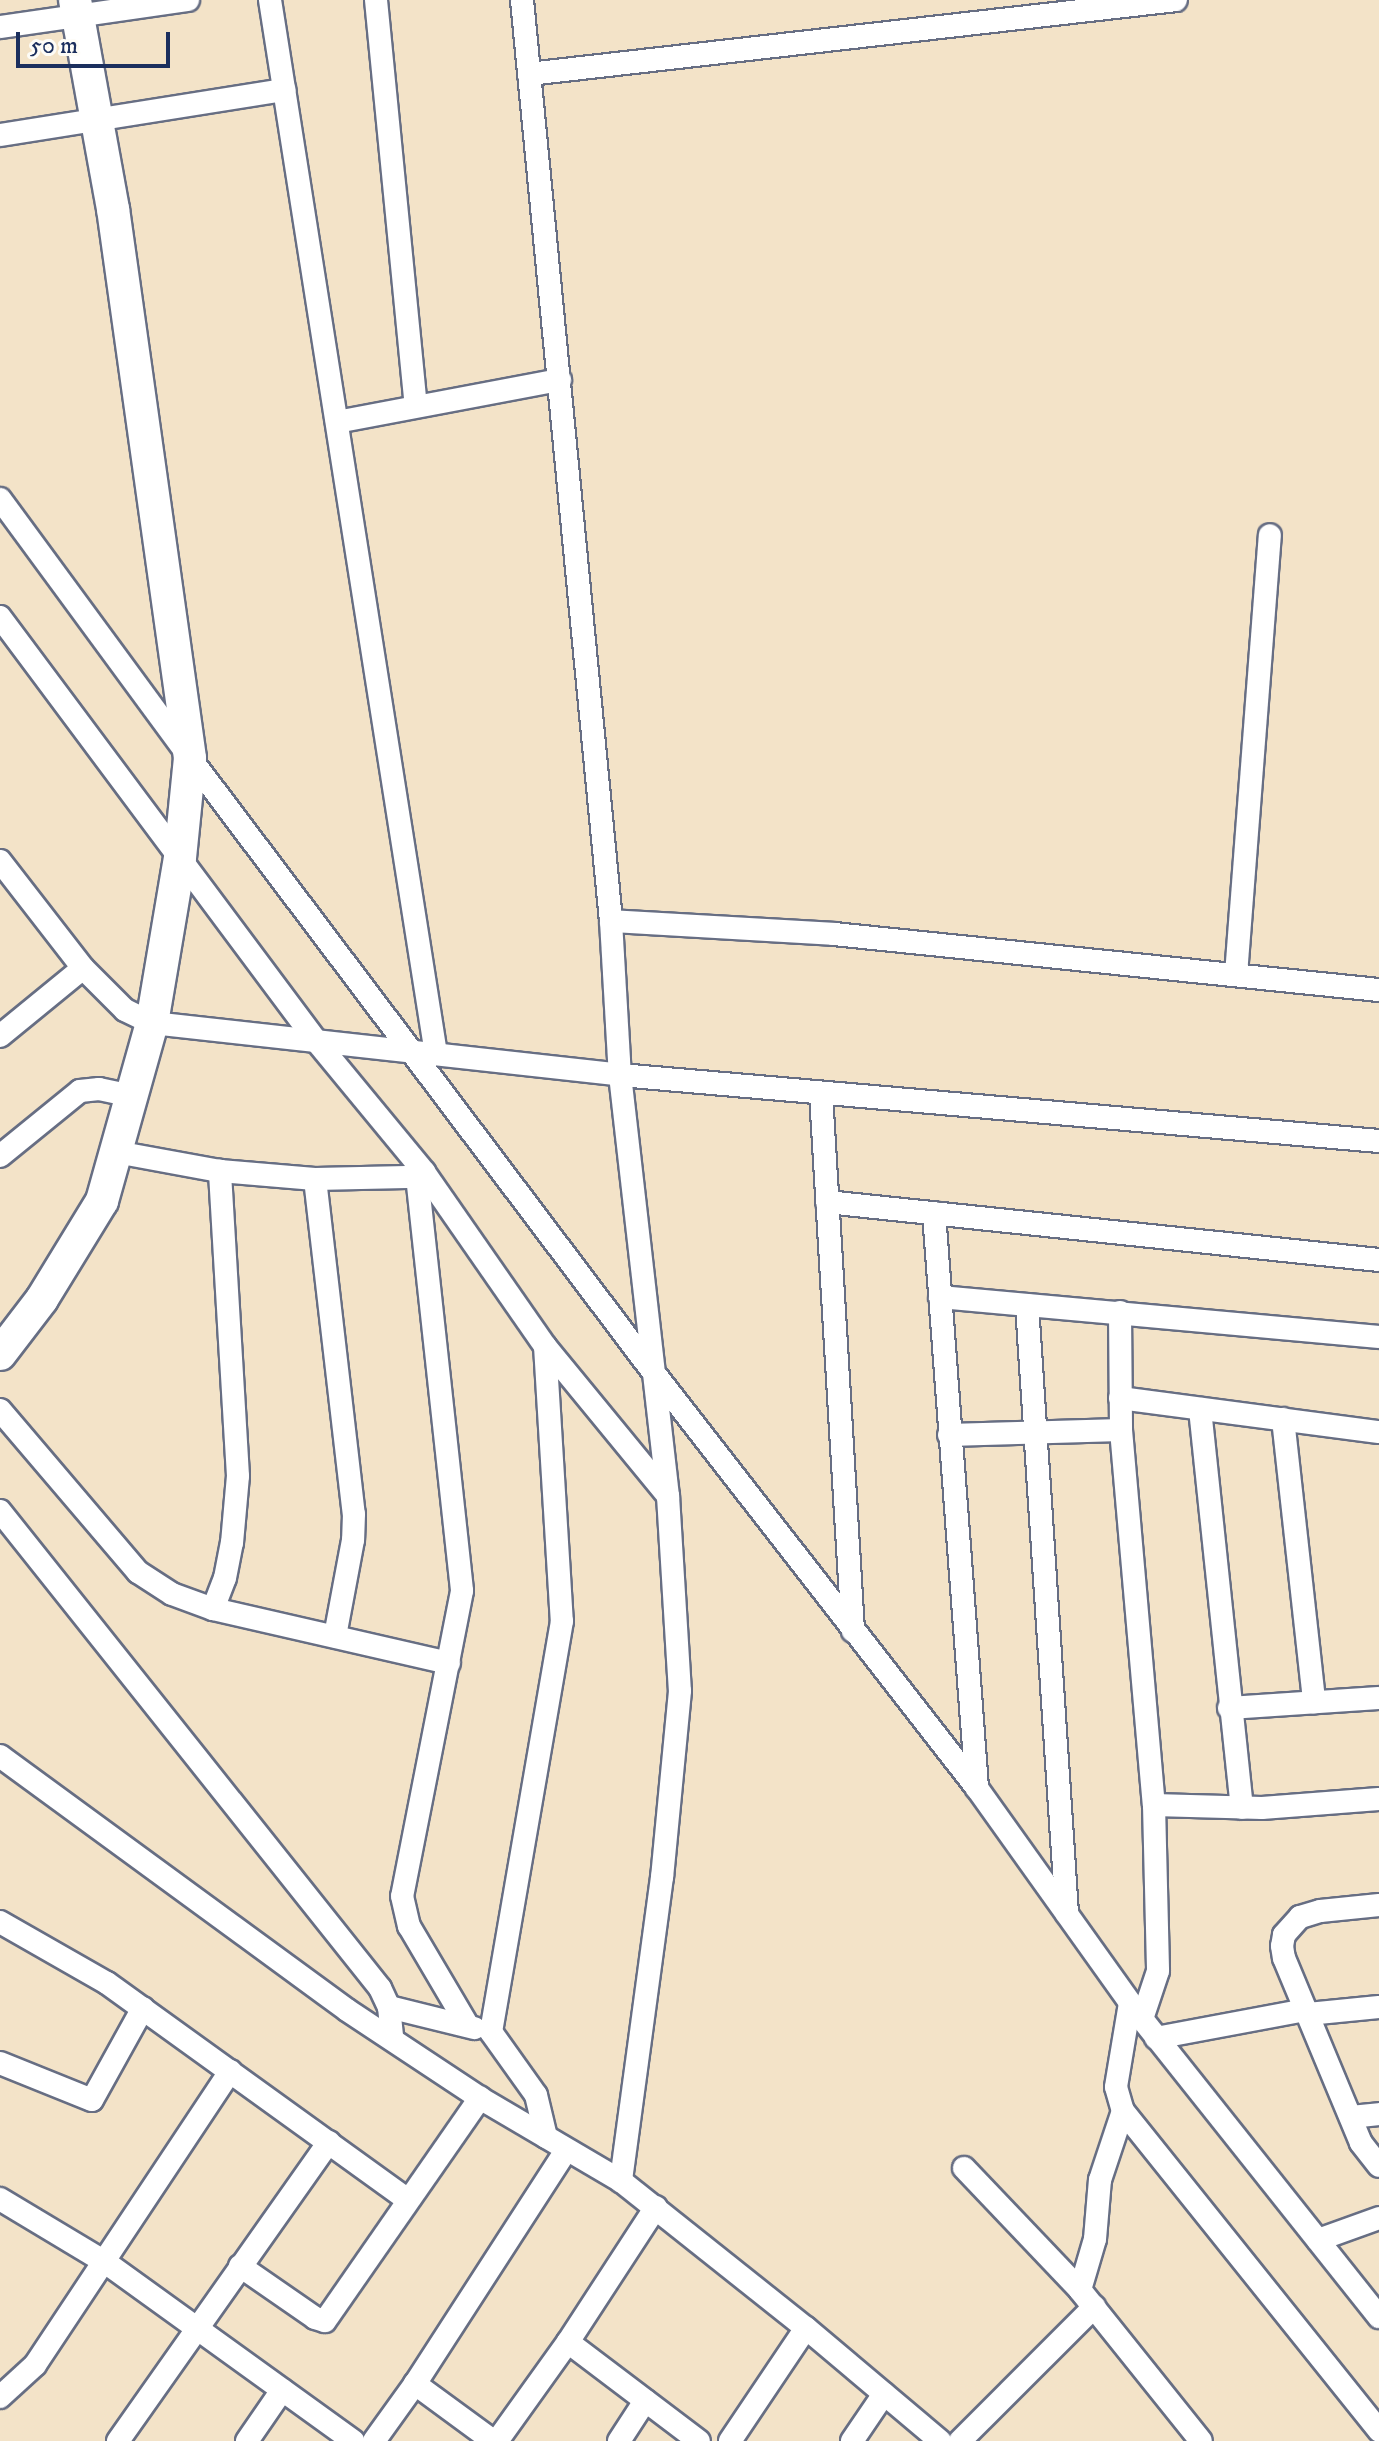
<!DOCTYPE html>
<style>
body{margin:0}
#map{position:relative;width:1379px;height:2441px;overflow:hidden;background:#f3e3c8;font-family:"IM FELL DW Pica",serif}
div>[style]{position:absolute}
.roads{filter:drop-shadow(2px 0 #676e83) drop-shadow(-2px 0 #676e83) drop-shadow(0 2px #676e83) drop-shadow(0 -2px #676e83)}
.minor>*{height:22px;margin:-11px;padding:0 11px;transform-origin:11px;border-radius:11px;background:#fff}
.secondary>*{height:32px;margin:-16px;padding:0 16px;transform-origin:16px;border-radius:16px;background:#fff}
span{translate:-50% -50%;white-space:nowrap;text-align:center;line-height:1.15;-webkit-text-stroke:8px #fdfcf7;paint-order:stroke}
.scale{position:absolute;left:16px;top:32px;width:154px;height:36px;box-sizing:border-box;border:4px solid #1b2f5e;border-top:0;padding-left:10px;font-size:24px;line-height:28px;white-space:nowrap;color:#1b2f5e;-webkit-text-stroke:6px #fdfcf7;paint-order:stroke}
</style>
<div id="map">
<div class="roads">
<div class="minor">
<i style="left:270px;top:0;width:1067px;rotate:81.05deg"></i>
<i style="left:376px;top:0;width:408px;rotate:84.4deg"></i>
<i style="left:522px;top:0;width:925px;rotate:84.48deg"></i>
<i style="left:611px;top:921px;width:154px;rotate:86.7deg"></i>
<i style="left:620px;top:1075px;width:424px;rotate:83.5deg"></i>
<i style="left:668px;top:1496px;width:195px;rotate:86.5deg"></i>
<i style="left:680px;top:1691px;width:187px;rotate:95.5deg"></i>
<i style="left:662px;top:1877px;width:307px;rotate:97.7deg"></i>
<i style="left:0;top:27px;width:190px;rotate:-8.2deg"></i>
<i style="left:529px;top:74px;width:651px;rotate:-6.52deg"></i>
<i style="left:0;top:135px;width:288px;rotate:-9deg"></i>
<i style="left:337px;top:422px;width:227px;rotate:-10.7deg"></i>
<i style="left:0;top:499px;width:321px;rotate:53.7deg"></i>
<i style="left:190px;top:758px;width:770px;rotate:52.97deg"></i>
<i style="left:654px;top:1373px;width:526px;rotate:52.11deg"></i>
<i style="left:977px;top:1788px;width:284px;rotate:54.5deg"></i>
<i style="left:1142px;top:2019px;width:381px;rotate:51.5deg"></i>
<i style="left:0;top:617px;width:530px;rotate:53.28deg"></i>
<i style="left:317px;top:1042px;width:168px;rotate:50.5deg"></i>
<i style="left:424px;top:1172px;width:212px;rotate:55.2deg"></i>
<i style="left:545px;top:1346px;width:194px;rotate:50.6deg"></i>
<i style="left:0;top:861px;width:135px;rotate:52.2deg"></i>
<i style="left:83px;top:968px;width:59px;rotate:45deg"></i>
<i style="left:125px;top:1010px;width:30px;rotate:26deg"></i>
<i style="left:152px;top:1023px;width:471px;rotate:6.3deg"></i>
<i style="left:620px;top:1075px;width:762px;rotate:4.97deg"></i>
<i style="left:611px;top:921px;width:223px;rotate:3.3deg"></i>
<i style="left:834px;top:934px;width:548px;rotate:5.87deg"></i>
<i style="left:1236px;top:975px;width:441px;rotate:-85.6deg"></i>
<i style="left:0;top:1036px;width:107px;rotate:-39.3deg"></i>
<i style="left:821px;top:1094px;width:538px;rotate:86.59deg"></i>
<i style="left:116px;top:1152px;width:106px;rotate:10.4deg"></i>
<i style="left:220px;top:1171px;width:95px;rotate:4.8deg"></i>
<i style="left:315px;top:1179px;width:92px;rotate:-1.2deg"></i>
<i style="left:407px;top:1177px;width:18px;rotate:-16deg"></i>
<i style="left:0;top:1156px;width:103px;rotate:-39.1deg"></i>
<i style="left:80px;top:1091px;width:19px;rotate:-6deg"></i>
<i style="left:99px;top:1089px;width:34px;rotate:12deg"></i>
<i style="left:417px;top:1176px;width:417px;rotate:83.8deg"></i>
<i style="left:462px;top:1591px;width:311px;rotate:101.1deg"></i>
<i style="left:402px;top:1896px;width:31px;rotate:77deg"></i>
<i style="left:409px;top:1926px;width:116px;rotate:59.5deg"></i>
<i style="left:315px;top:1179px;width:337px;rotate:83.4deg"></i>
<i style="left:354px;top:1514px;width:26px;rotate:92deg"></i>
<i style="left:353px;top:1540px;width:98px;rotate:100.6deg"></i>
<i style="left:827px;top:1202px;width:555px;rotate:6deg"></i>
<i style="left:934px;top:1213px;width:577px;rotate:85.72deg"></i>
<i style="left:940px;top:1297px;width:441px;rotate:5.2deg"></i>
<i style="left:1027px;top:1305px;width:610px;rotate:86.24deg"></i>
<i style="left:1120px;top:1312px;width:118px;rotate:89.5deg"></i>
<i style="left:1121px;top:1430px;width:376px;rotate:85deg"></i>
<i style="left:1154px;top:1805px;width:166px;rotate:88.6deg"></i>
<i style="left:1158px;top:1971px;width:51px;rotate:108.4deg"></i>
<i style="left:545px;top:1346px;width:276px;rotate:86.5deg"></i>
<i style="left:562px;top:1621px;width:417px;rotate:99.8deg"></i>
<i style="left:491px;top:2032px;width:77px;rotate:54.5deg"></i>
<i style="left:536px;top:2095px;width:43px;rotate:76.6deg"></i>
<i style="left:1120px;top:1398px;width:261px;rotate:7.5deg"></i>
<i style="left:1200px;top:1409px;width:401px;rotate:84deg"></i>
<i style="left:0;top:1410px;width:213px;rotate:49.6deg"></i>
<i style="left:138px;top:1572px;width:40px;rotate:32.9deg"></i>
<i style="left:172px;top:1594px;width:44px;rotate:20.1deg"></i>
<i style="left:213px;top:1609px;width:242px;rotate:12.9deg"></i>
<i style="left:1283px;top:1419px;width:285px;rotate:83.7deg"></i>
<i style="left:949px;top:1435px;width:172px;rotate:-1.7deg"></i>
<i style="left:0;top:1511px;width:610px;rotate:51.46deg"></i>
<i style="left:380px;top:1988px;width:21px;rotate:65deg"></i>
<i style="left:389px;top:2007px;width:31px;rotate:84deg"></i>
<i style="left:213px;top:1609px;width:33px;rotate:-69deg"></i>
<i style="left:225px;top:1578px;width:36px;rotate:-79deg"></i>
<i style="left:232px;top:1543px;width:67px;rotate:-84.9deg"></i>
<i style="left:238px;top:1476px;width:306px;rotate:-93.4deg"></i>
<i style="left:1229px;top:1708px;width:150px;rotate:-3.8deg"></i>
<i style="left:0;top:1756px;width:430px;rotate:36.2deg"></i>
<i style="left:347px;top:2010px;width:159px;rotate:33.5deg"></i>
<i style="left:480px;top:2098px;width:164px;rotate:30.5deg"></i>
<i style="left:621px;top:2181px;width:236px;rotate:38.5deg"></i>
<i style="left:806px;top:2328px;width:175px;rotate:40.1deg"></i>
<i style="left:1154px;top:1805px;width:108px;rotate:1.6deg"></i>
<i style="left:1262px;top:1808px;width:117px;rotate:-4.4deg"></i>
<i style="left:1379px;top:1905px;width:59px;rotate:174.2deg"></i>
<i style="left:1320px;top:1911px;width:21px;rotate:163deg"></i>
<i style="left:1300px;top:1917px;width:24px;rotate:132deg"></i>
<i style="left:1284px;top:1935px;width:11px;rotate:100deg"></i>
<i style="left:1282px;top:1946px;width:12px;rotate:81deg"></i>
<i style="left:1284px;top:1958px;width:200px;rotate:67.4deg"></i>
<i style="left:1361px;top:2143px;width:29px;rotate:52deg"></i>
<i style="left:0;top:1922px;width:123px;rotate:29.7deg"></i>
<i style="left:107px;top:1983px;width:371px;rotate:35.8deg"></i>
<i style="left:1130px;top:2003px;width:85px;rotate:99.5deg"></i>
<i style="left:1116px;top:2087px;width:25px;rotate:74deg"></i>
<i style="left:1123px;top:2111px;width:410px;rotate:51.3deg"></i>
<i style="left:389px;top:2007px;width:88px;rotate:13.9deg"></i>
<i style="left:1308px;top:2014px;width:71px;rotate:-5.6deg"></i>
<i style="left:1156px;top:2038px;width:152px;rotate:-10.6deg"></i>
<i style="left:0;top:2063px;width:99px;rotate:21.9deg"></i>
<i style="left:92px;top:2100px;width:105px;rotate:-61deg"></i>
<i style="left:1351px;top:2117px;width:28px;rotate:-6deg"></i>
<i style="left:964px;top:2168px;width:168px;rotate:46.4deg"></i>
<i style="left:1080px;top:2290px;width:193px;rotate:51.3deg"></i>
<i style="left:0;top:2199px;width:122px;rotate:31deg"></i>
<i style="left:105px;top:2262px;width:306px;rotate:35.8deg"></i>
<i style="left:1318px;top:2240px;width:65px;rotate:-19.8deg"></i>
<i style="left:240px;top:2266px;width:91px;rotate:34.7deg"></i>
<i style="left:315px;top:2318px;width:10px;rotate:17deg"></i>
<i style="left:325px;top:2321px;width:272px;rotate:-55.2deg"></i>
<i style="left:1080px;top:2290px;width:53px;rotate:-73.6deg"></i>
<i style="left:1095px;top:2239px;width:59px;rotate:-85.2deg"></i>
<i style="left:1100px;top:2180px;width:73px;rotate:-71.6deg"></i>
<i style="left:568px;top:2342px;width:164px;rotate:37.1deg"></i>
<i style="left:0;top:2397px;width:47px;rotate:-42.4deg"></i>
<i style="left:35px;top:2365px;width:353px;rotate:-56.4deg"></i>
<i style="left:118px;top:2441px;width:366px;rotate:-54.8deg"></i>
<i style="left:247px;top:2441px;width:62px;rotate:-55.5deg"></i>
<i style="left:374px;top:2441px;width:70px;rotate:-54.3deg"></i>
<i style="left:493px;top:2441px;width:97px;rotate:-143.8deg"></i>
<i style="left:415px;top:2384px;width:278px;rotate:-57.1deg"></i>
<i style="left:497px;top:2441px;width:122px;rotate:-54.4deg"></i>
<i style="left:568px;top:2342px;width:161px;rotate:-56.9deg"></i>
<i style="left:619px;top:2441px;width:48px;rotate:-57deg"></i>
<i style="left:730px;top:2441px;width:136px;rotate:-56.1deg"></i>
<i style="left:852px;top:2441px;width:57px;rotate:-55.8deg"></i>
<i style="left:960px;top:2441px;width:190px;rotate:-45deg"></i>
</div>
<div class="secondary">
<i style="left:0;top:1354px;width:69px;rotate:-52.6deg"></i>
<i style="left:42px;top:1299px;width:115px;rotate:-58.5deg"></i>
<i style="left:102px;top:1201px;width:185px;rotate:-74.3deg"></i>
<i style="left:152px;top:1023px;width:167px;rotate:-80.4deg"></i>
<i style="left:180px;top:858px;width:100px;rotate:-84.3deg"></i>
<i style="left:190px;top:758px;width:554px;rotate:-97.98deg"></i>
<i style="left:113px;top:209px;width:212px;rotate:-100.3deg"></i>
</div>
</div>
<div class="scale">50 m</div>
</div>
